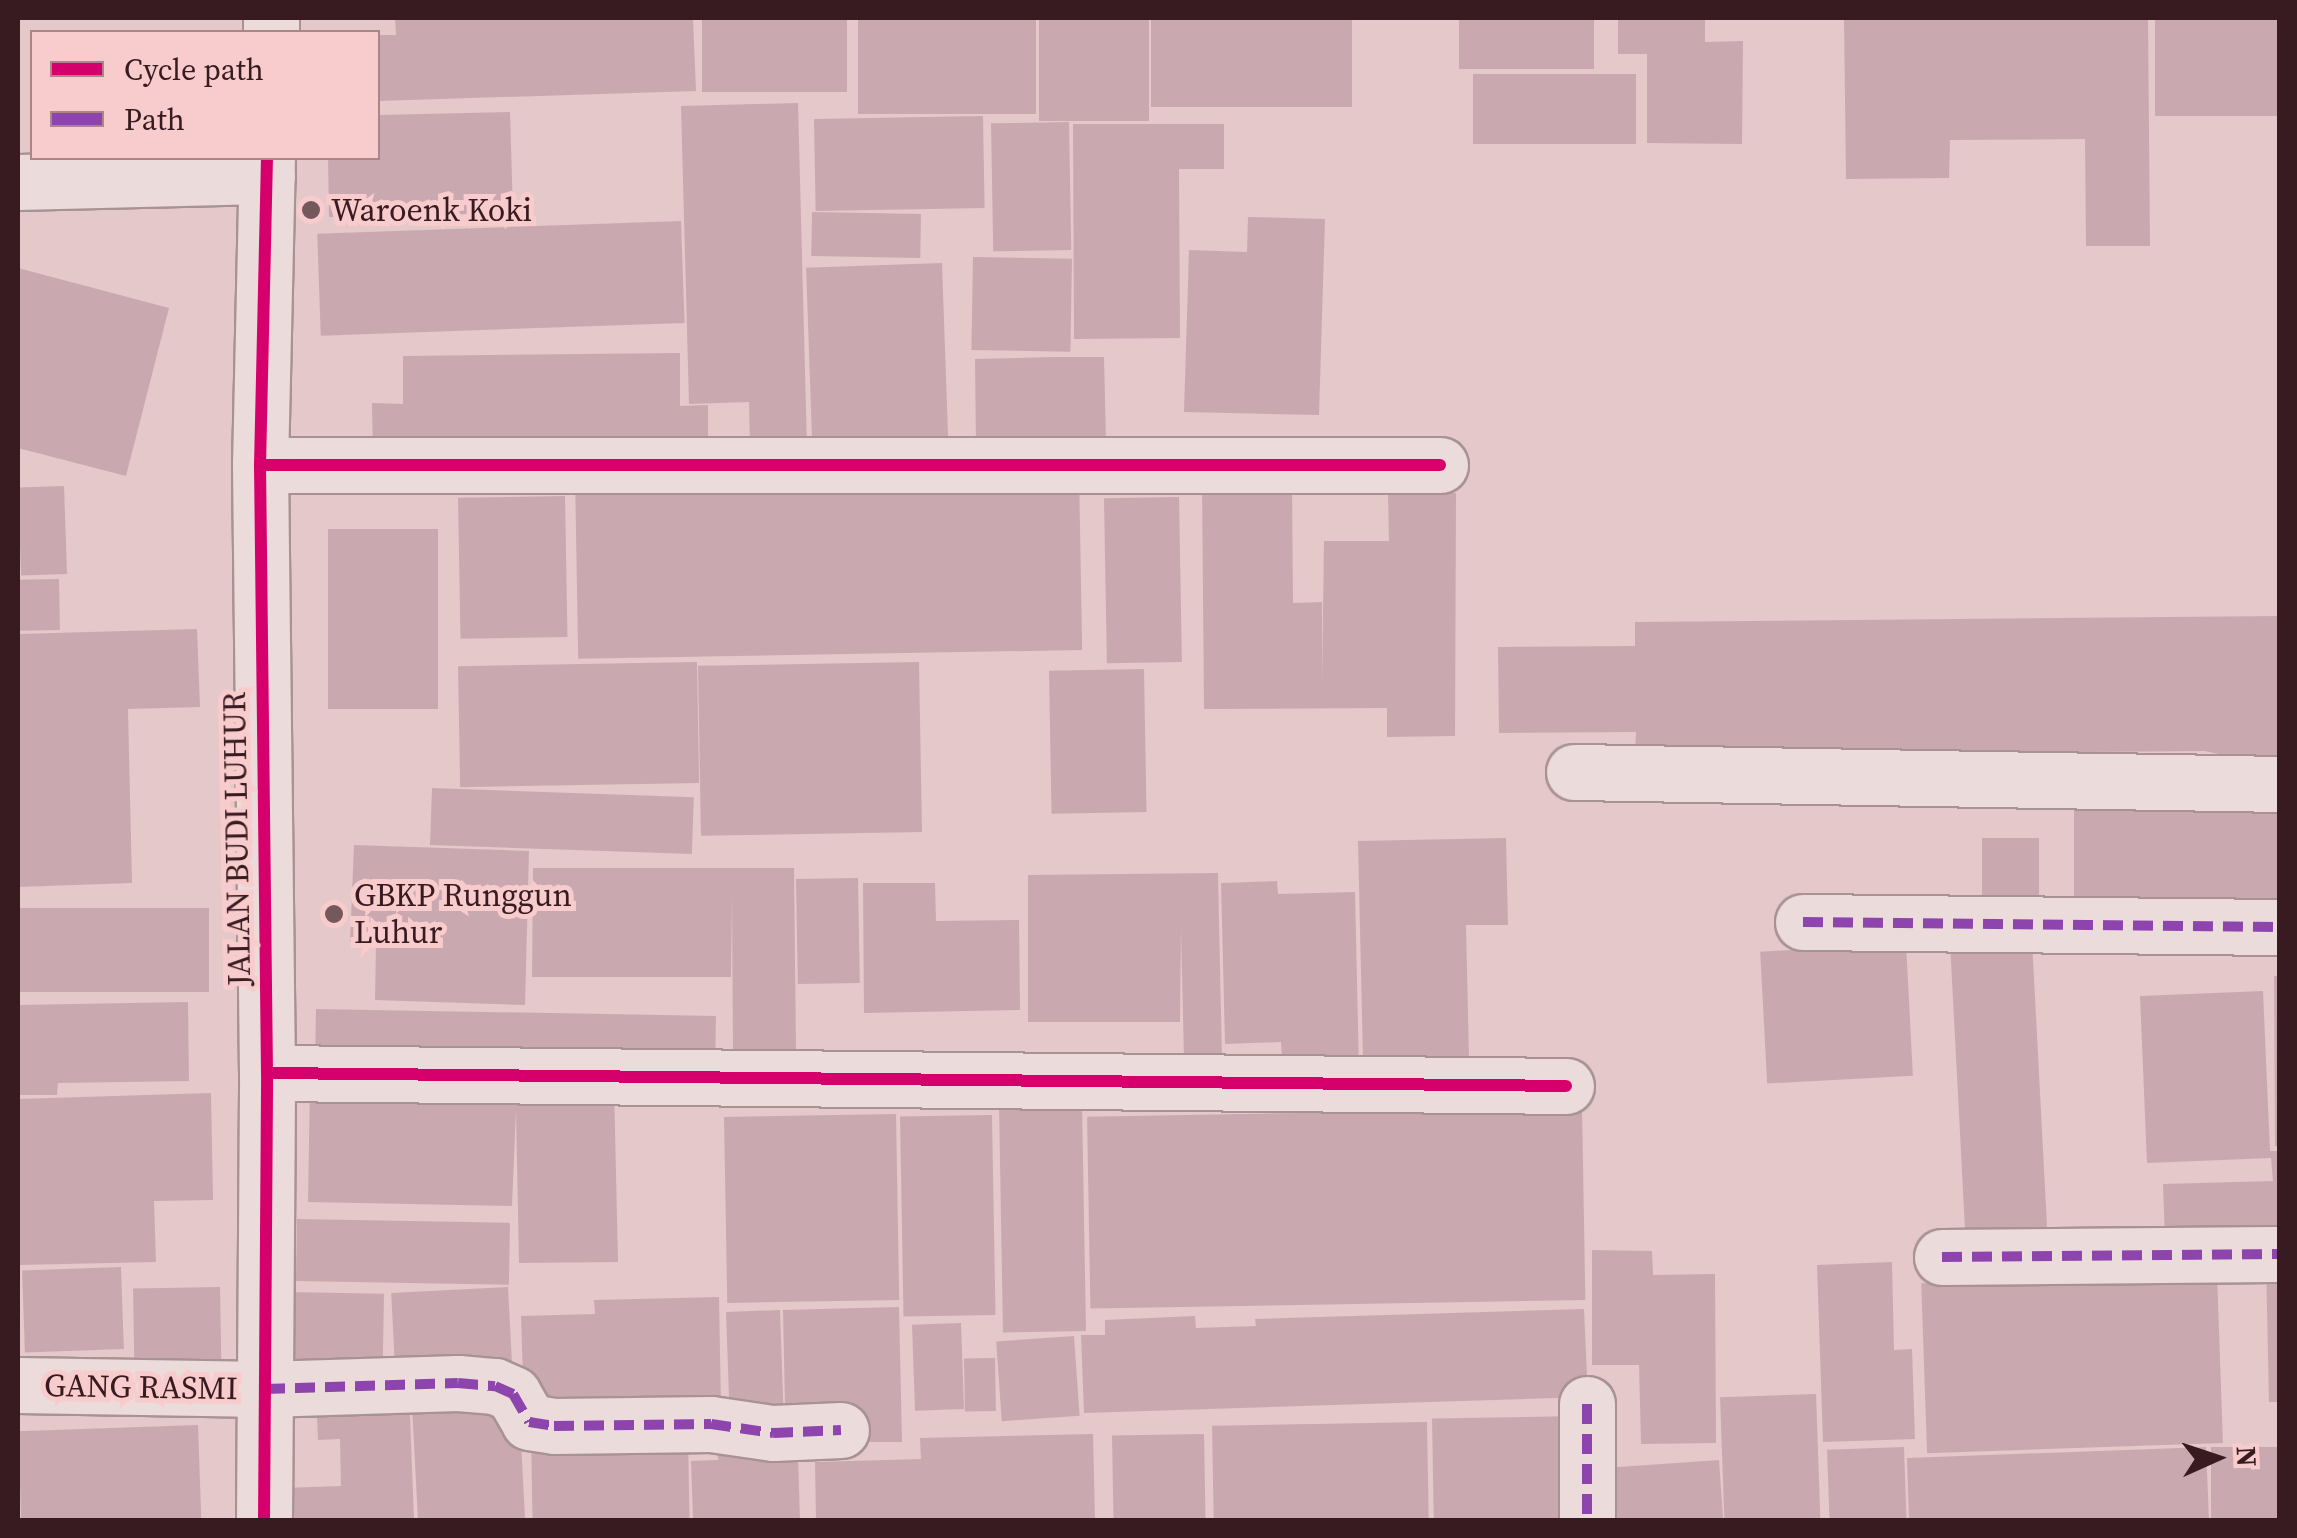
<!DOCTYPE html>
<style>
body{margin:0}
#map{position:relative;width:2297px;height:1538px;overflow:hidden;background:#e5c8c9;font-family:"Source Serif 4",serif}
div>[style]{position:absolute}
.building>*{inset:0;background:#c9a9af;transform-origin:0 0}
.roads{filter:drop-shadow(2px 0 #a99294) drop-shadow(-2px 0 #a99294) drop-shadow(0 2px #a99294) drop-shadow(0 -2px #a99294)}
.minor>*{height:55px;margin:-27.5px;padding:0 27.5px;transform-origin:27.5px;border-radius:27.5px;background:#ecdbdb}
.quiet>*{height:10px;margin-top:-5px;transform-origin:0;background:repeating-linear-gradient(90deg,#8e44ad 0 20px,transparent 0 30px)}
.cycleway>*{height:12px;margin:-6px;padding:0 6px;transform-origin:6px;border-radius:6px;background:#d6006c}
.dots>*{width:28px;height:28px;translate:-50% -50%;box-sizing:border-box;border:5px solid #f8cccc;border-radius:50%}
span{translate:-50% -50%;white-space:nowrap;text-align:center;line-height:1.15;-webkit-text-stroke:10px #f8cccc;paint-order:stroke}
.poi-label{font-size:32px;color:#371b21}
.left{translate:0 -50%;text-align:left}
.street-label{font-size:32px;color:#371b21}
.frame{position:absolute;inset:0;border:20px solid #371b21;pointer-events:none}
.legend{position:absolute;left:30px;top:30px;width:350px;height:130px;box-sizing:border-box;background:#f8cccc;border:2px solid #ab8588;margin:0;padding:12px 18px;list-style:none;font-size:30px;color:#371b21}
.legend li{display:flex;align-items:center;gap:20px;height:50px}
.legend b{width:50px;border:2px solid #ab8588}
.north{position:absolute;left:2167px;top:1408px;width:100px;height:100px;-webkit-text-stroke:8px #f8cccc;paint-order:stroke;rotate:87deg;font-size:28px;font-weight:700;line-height:40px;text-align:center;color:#371b21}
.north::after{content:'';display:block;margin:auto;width:35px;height:45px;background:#371b21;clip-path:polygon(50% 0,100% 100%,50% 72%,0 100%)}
</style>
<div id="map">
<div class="building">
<i style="clip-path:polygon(395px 18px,693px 18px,696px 91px,378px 101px,378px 35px,396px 35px)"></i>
<i style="left:702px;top:18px;width:145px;height:74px"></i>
<i style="left:858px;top:18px;width:178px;height:96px"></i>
<i style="left:1039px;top:18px;width:110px;height:103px"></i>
<i style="left:1151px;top:18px;width:201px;height:89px"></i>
<i style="left:1459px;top:18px;width:135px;height:51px"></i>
<i style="clip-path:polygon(1618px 18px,1705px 18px,1705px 42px,1743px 41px,1742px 144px,1647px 143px,1647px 54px,1618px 54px)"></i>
<i style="clip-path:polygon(1844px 18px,2148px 18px,2150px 246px,2086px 246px,2085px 139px,1950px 140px,1949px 178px,1846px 179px)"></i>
<i style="left:2155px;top:18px;width:125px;height:98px"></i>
<i style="left:1636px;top:74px;width:70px;height:163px;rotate:90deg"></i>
<i style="clip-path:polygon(798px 103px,807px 448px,750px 449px,749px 402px,689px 404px,681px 106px)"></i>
<i style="clip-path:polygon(510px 112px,513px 213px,329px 217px,328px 158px,378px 158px,379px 115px)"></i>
<i style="left:983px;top:116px;width:92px;height:169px;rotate:89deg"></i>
<i style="left:1069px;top:122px;width:128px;height:78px;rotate:89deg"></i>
<i style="clip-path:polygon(1073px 124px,1224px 124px,1224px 169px,1179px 169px,1180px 338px,1074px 339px)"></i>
<i style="left:812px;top:212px;width:109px;height:44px;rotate:1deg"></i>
<i style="clip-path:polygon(1248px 217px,1325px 219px,1319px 415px,1184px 412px,1189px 250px,1247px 252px)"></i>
<i style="left:681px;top:221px;width:102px;height:364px;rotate:88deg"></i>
<i style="left:973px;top:257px;width:99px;height:93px;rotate:1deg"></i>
<i style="left:942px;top:263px;width:188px;height:136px;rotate:88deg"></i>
<i style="clip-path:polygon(18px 268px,169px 308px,126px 476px,18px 448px)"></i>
<i style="clip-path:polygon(680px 353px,680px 406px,708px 405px,708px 455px,373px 458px,372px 403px,403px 404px,403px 356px)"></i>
<i style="clip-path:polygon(1055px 357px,1104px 357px,1106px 442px,976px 446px,975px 359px)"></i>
<i style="left:1079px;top:470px;width:180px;height:504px;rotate:89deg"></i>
<i style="clip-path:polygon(1292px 480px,1293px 603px,1322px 602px,1322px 685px,1324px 541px,1389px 541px,1388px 492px,1456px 493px,1455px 736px,1387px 737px,1387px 708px,1204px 709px,1202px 481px)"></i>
<i style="left:64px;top:486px;width:88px;height:46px;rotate:88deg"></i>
<i style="left:565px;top:496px;width:141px;height:107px;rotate:89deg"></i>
<i style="left:1179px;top:497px;width:165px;height:75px;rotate:89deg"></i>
<i style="left:328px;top:529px;width:110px;height:180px"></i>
<i style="left:59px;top:579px;width:51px;height:41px;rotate:89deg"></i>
<i style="clip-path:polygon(2280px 616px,2280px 766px,2204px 751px,1635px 756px,1636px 732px,1499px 733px,1498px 647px,1635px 646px,1635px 622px)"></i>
<i style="clip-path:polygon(197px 629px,200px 707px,128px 709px,132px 883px,18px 887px,18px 634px)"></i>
<i style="left:697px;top:662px;width:121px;height:239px;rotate:89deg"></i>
<i style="left:919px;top:662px;width:170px;height:221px;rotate:89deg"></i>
<i style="left:1144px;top:669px;width:143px;height:95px;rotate:89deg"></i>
<i style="left:432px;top:788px;width:262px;height:57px;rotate:2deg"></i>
<i style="left:2280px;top:804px;width:98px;height:206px;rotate:90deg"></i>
<i style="clip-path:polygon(1506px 838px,1508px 925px,1466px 925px,1469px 1058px,1363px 1060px,1358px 841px)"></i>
<i style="left:2039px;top:838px;width:62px;height:57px;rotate:90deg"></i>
<i style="clip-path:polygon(354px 845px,529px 851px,525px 1005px,375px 1000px,376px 944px,350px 943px)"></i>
<i style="clip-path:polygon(533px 868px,794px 868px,796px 1052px,733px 1053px,732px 895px,731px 977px,532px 977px)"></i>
<i style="clip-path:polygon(1218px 873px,1222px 1059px,1184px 1059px,1181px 929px,1180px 1022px,1028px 1022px,1028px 875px)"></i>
<i style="left:858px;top:878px;width:105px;height:62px;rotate:89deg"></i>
<i style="clip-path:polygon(1277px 881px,1278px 894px,1355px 892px,1359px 1071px,1283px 1073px,1281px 1042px,1225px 1044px,1221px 883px)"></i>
<i style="clip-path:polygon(863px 883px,935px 883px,936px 921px,1019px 920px,1020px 1010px,864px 1013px)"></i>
<i style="left:209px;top:908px;width:84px;height:191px;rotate:90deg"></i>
<i style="left:2032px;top:940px;width:303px;height:82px;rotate:87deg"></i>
<i style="left:1906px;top:944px;width:132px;height:146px;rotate:87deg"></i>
<i style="clip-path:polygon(2274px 976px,2280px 976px,2280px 1146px,2275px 1146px)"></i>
<i style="clip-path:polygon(2263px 991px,2270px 1151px,2280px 1151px,2280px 1239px,2165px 1242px,2163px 1184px,2273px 1181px,2271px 1158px,2147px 1163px,2140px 996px)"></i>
<i style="clip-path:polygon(188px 1002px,189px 1081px,58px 1083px,57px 1095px,18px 1095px,18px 1005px)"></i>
<i style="left:316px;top:1009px;width:400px;height:57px;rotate:1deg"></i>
<i style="clip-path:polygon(310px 1082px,614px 1085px,618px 1262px,519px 1263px,516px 1110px,512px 1206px,308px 1202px)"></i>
<i style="clip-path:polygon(211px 1093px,213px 1200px,154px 1201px,156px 1262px,18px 1265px,18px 1099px)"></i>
<i style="left:1082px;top:1103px;width:228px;height:83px;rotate:89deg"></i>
<i style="left:1582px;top:1108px;width:192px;height:495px;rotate:89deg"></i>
<i style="left:896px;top:1114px;width:186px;height:172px;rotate:89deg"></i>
<i style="left:992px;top:1115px;width:200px;height:92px;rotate:89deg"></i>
<i style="left:297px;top:1219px;width:213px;height:62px;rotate:1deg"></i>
<i style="clip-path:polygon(1592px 1250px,1652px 1251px,1653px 1275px,1715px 1274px,1716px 1443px,1641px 1444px,1639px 1365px,1592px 1365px)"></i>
<i style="clip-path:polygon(2266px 1261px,2280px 1261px,2280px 1402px,2269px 1402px)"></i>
<i style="clip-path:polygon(1892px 1262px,1894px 1350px,1912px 1349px,1915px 1439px,1823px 1442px,1817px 1265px)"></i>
<i style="left:121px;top:1267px;width:82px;height:99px;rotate:88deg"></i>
<i style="left:2217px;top:1273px;width:170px;height:296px;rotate:88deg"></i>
<i style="left:220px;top:1287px;width:80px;height:87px;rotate:89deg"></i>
<i style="left:508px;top:1287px;width:82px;height:117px;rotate:87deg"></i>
<i style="left:287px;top:1292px;width:97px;height:85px;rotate:1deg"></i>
<i style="clip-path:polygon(719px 1297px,721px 1406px,524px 1410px,521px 1316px,595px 1314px,594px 1300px)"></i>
<i style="clip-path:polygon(899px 1307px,902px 1442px,849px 1442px,849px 1404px,785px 1406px,783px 1310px)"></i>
<i style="clip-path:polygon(1584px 1309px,1588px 1397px,1084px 1413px,1081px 1335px,1105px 1335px,1105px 1320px,1195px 1316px,1196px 1328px,1256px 1326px,1255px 1319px)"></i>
<i style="left:780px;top:1310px;width:110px;height:54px;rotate:88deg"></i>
<i style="left:961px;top:1323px;width:86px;height:49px;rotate:88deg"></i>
<i style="left:1074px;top:1336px;width:80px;height:78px;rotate:86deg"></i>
<i style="left:995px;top:1358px;width:53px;height:31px;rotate:89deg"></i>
<i style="clip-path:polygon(409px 1389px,414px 1520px,282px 1520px,282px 1488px,341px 1486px,340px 1439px,318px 1440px,316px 1392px)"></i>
<i style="left:1816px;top:1394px;width:126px;height:96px;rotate:88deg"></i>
<i style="left:519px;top:1403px;width:117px;height:107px;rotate:87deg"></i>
<i style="left:1582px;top:1416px;width:104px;height:150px;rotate:89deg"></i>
<i style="left:1427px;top:1422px;width:98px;height:215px;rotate:89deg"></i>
<i style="left:198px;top:1425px;width:95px;height:180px;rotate:88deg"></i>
<i style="left:688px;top:1432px;width:88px;height:157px;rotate:89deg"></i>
<i style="clip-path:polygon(1093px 1434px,1095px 1520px,816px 1520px,815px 1462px,921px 1459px,920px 1438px)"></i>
<i style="left:1204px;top:1434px;width:86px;height:92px;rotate:89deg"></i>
<i style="clip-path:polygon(717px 1443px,798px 1457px,800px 1520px,693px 1520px,691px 1461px,718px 1460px)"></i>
<i style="left:1904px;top:1447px;width:73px;height:77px;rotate:88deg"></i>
<i style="clip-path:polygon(2206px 1447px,2209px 1520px,1909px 1520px,1907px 1458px)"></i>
<i style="left:2280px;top:1447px;width:73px;height:69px;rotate:90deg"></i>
<i style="left:1719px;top:1460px;width:60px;height:126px;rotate:86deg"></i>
</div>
<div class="roads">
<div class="minor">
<i style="left:271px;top:32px;width:14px;rotate:-90deg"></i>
<i style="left:18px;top:182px;width:249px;rotate:-1.4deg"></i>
<i style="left:260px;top:465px;width:1180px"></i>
<i style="left:1574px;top:772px;width:706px;rotate:0.97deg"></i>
<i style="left:1803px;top:922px;width:477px;rotate:0.6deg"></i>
<i style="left:267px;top:1073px;width:1299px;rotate:0.57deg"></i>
<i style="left:1942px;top:1257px;width:338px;rotate:-0.5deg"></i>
<i style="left:18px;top:1385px;width:247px;rotate:0.9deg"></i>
<i style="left:265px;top:1389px;width:193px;rotate:-1.8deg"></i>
<i style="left:458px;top:1383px;width:37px;rotate:5deg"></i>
<i style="left:495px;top:1386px;width:20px;rotate:24deg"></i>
<i style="left:513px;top:1394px;width:32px;rotate:60deg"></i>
<i style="left:529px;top:1422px;width:25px;rotate:9deg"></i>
<i style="left:554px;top:1426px;width:157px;rotate:-0.7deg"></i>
<i style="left:711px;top:1424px;width:63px;rotate:8.3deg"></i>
<i style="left:773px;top:1433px;width:68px;rotate:-2.5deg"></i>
<i style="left:1587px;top:1404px;width:116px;rotate:90deg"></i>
<i style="left:264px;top:1520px;width:447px;rotate:-89.6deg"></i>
<i style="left:267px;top:1073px;width:608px;rotate:-90.66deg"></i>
<i style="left:260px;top:465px;width:307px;rotate:-88.7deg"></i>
</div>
</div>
<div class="quiet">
<i style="left:1803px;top:922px;width:477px;rotate:0.6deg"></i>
<i style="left:1942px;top:1257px;width:338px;rotate:-0.5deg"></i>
<i style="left:265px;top:1389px;width:193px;rotate:-1.8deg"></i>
<i style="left:458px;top:1383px;width:37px;rotate:5deg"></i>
<i style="left:495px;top:1386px;width:20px;rotate:24deg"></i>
<i style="left:513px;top:1394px;width:32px;rotate:60deg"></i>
<i style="left:529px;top:1422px;width:25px;rotate:9deg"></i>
<i style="left:554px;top:1426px;width:157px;rotate:-0.7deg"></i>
<i style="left:711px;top:1424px;width:63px;rotate:8.3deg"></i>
<i style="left:773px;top:1433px;width:68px;rotate:-2.5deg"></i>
<i style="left:1587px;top:1404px;width:116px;rotate:90deg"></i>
</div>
<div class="cycleway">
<i style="left:260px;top:465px;width:1180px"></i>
<i style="left:267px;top:1073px;width:1299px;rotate:0.57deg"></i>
<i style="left:264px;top:1520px;width:447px;rotate:-89.6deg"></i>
<i style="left:267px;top:1073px;width:608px;rotate:-90.66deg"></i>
<i style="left:260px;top:465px;width:307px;rotate:-88.7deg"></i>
</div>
<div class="dots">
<i style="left:311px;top:210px;background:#74585c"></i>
<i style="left:334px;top:914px;background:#74585c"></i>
</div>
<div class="poi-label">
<span class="left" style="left:331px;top:210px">Waroenk Koki</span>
<span class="left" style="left:354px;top:914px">GBKP Runggun<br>Luhur</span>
</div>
<div class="street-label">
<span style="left:237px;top:839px;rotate:-91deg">JALAN BUDI LUHUR</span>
<span style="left:141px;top:1387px;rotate:1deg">GANG RASMI</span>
</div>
<div class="frame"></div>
<ul class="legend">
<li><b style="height:12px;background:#d6006c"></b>Cycle path</li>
<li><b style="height:12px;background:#8e44ad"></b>Path</li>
</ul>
<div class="north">N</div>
</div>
